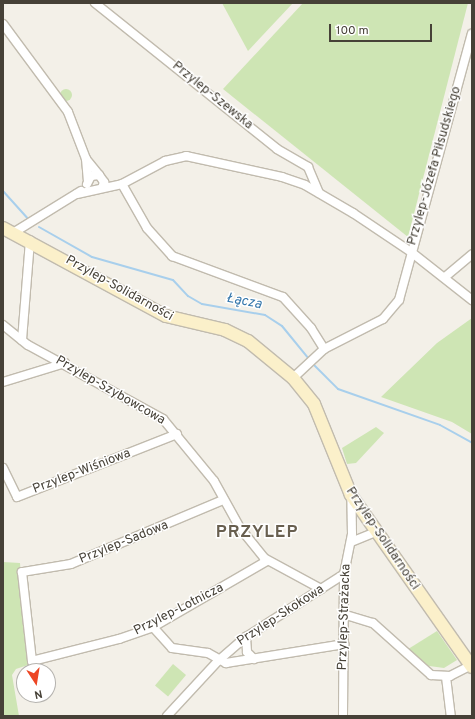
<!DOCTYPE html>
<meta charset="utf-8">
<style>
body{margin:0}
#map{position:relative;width:475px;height:719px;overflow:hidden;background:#f3f0e8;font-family:Overpass,sans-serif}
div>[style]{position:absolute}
.green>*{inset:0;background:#cee5b4;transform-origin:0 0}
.round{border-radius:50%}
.stream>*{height:2px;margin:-1px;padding:0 1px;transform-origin:1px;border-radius:1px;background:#a8cfec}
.roads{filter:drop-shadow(1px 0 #c1bbae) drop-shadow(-1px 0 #c1bbae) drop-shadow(0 1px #c1bbae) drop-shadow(0 -1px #c1bbae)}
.street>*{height:8px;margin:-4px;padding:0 4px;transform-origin:4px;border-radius:4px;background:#fff}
.secondary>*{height:12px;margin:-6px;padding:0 6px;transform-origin:6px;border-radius:6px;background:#fbf0ca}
span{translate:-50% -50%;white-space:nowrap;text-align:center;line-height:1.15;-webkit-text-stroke:3px #fff;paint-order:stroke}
.street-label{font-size:13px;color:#464137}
.water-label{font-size:14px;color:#3678ac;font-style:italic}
.district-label{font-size:17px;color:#685f4f;font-weight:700;letter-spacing:1px}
.frame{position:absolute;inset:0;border:4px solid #464137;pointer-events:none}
.north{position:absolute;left:16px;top:663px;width:40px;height:40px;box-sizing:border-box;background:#fff;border:1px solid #b5b3af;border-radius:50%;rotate:168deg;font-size:11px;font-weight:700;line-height:16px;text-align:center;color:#464137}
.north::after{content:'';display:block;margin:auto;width:14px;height:18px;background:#ed4725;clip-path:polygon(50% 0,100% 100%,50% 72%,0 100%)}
.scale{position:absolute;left:329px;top:24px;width:103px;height:18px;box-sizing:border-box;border:2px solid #464137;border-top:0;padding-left:5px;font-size:12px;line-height:14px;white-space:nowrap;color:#464137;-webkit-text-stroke:3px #fff;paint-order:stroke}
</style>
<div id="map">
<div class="green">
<i style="clip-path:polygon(222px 3px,293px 3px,248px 51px)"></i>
<i style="clip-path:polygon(303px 3px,468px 3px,408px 237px,223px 89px)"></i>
<i class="round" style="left:60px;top:89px;width:12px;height:12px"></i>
<i style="clip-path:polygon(472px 318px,472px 434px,452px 422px,381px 397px,437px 343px)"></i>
<i style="clip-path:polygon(376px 427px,384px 433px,356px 463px,347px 464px,342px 448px)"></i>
<i style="clip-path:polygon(3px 562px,20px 563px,28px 665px,16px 669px,12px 675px,19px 716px,3px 716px)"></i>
<i style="clip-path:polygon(437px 631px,457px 660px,444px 668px,422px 665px,405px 651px)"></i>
<i style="left:173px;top:664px;width:17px;height:28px;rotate:40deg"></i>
</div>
<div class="stream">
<i style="left:3px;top:191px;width:36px;rotate:48deg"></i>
<i style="left:39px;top:227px;width:61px;rotate:29.5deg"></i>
<i style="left:92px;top:257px;width:84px;rotate:15.9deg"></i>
<i style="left:173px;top:280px;width:22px;rotate:47deg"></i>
<i style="left:188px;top:296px;width:16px;rotate:30deg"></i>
<i style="left:202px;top:304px;width:64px;rotate:9.9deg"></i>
<i style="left:265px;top:315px;width:20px;rotate:33deg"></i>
<i style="left:282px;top:326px;width:43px;rotate:50.7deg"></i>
<i style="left:312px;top:363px;width:37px;rotate:45deg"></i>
<i style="left:338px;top:389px;width:108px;rotate:19.4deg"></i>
<i style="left:440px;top:425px;width:37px;rotate:29deg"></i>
</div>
<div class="roads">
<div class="street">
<i style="left:95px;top:3px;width:233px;rotate:38.7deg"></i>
<i style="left:277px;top:149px;width:36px;rotate:30deg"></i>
<i style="left:308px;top:167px;width:28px;rotate:67deg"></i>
<i style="left:3px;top:24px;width:109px;rotate:53.5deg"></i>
<i style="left:68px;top:112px;width:50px;rotate:69deg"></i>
<i style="left:86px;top:159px;width:21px;rotate:85deg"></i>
<i style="left:86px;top:159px;width:21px;rotate:51deg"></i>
<i style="left:87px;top:184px;width:9px;rotate:-63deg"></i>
<i style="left:91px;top:176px;width:8px;rotate:-7deg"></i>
<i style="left:99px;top:175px;width:9px;rotate:54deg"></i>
<i style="left:104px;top:182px;width:6px;rotate:108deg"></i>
<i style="left:122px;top:184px;width:51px;rotate:60.4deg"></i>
<i style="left:147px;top:228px;width:38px;rotate:48deg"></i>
<i style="left:172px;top:256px;width:118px;rotate:20.3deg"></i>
<i style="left:283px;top:297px;width:42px;rotate:47.9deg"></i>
<i style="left:311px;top:328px;width:25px;rotate:58deg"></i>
<i style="left:77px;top:194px;width:46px;rotate:-12.5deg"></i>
<i style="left:122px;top:184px;width:49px;rotate:-28.1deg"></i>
<i style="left:165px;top:161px;width:22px;rotate:-13deg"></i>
<i style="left:186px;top:156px;width:98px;rotate:12.3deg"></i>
<i style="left:282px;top:177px;width:24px;rotate:19deg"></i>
<i style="left:305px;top:185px;width:56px;rotate:30.3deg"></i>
<i style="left:353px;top:213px;width:70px;rotate:33.9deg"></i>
<i style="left:411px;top:252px;width:78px;rotate:38.2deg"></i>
<i style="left:13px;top:233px;width:80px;rotate:-31.7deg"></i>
<i style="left:445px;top:277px;width:35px;rotate:-40deg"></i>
<i style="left:3px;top:325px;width:32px;rotate:39deg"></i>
<i style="left:28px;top:345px;width:154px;rotate:28.7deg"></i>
<i style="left:163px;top:419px;width:80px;rotate:50.6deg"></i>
<i style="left:214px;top:481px;width:54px;rotate:61deg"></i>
<i style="left:240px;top:528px;width:38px;rotate:51deg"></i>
<i style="left:264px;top:558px;width:65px;rotate:28.5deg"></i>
<i style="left:22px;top:340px;width:100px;rotate:-85.4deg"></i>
<i style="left:293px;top:378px;width:42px;rotate:-43.1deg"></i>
<i style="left:324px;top:349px;width:66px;rotate:-27deg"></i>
<i style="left:383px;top:319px;width:25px;rotate:-50deg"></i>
<i style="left:399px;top:300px;width:276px;rotate:-74.7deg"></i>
<i style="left:3px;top:382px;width:65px;rotate:-17deg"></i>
<i style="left:3px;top:468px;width:32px;rotate:64deg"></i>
<i style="left:17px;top:497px;width:172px;rotate:-21.5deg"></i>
<i style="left:223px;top:500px;width:165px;rotate:157.2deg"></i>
<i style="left:71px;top:564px;width:50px;rotate:170.7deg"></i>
<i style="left:22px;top:572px;width:90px;rotate:83.6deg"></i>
<i style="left:32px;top:661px;width:90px;rotate:-14.2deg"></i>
<i style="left:119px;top:639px;width:36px;rotate:-19deg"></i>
<i style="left:153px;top:627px;width:132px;rotate:-30.1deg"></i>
<i style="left:351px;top:542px;width:27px;rotate:-22deg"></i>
<i style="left:346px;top:615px;width:28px;rotate:17deg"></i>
<i style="left:373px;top:623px;width:78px;rotate:41.9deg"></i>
<i style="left:431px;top:675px;width:19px;rotate:3deg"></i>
<i style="left:450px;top:676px;width:22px;rotate:-27deg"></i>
<i style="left:153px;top:627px;width:28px;rotate:48deg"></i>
<i style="left:172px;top:648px;width:36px;rotate:8deg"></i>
<i style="left:208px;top:653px;width:21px;rotate:29deg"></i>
<i style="left:226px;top:663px;width:120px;rotate:-9.1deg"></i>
<i style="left:246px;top:637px;width:15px;rotate:86deg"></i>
<i style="left:247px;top:652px;width:10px;rotate:45deg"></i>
<i style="left:446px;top:677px;width:39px;rotate:83deg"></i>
<i style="left:167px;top:716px;width:75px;rotate:-47.2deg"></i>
<i style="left:218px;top:661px;width:37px;rotate:-41deg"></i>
<i style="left:246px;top:637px;width:117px;rotate:-32.7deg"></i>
<i style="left:343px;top:716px;width:142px;rotate:-89.6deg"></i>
<i style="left:344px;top:574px;width:41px;rotate:-78.7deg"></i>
<i style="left:352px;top:534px;width:39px;rotate:-91deg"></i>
</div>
<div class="secondary">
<i style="left:3px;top:228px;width:185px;rotate:28.4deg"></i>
<i style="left:166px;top:316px;width:61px;rotate:13.3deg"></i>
<i style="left:225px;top:330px;width:25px;rotate:26deg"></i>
<i style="left:248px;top:341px;width:58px;rotate:39.4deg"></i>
<i style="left:293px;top:378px;width:33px;rotate:51deg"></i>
<i style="left:314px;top:404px;width:98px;rotate:67.9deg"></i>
<i style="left:351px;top:495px;width:210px;rotate:54.9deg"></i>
</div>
</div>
<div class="street-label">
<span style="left:212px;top:96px;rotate:39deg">Przylep-Szewska</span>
<span style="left:435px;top:166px;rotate:-74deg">Przylep-Józefa Piłsudskiego</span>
<span style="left:119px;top:289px;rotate:29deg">Przylep-Solidarności</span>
<span style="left:110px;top:391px;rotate:30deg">Przylep-Szybowcowa</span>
<span style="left:82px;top:472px;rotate:-21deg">Przylep-Wiśniowa</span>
<span style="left:382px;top:539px;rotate:56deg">Przylep-Solidarności</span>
<span style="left:124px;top:543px;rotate:-22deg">Przylep-Sadowa</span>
<span style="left:179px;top:610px;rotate:-27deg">Przylep-Lotnicza</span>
<span style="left:281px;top:616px;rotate:-33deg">Przylep-Skokowa</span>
<span style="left:345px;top:617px;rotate:-88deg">Przylep-Strażacka</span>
</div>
<div class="water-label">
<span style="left:244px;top:302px;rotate:11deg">Łącza</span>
</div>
<div class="district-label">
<span style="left:257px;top:534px">PRZYLEP</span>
</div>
<div class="frame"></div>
<div class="north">N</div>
<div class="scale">100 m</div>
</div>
